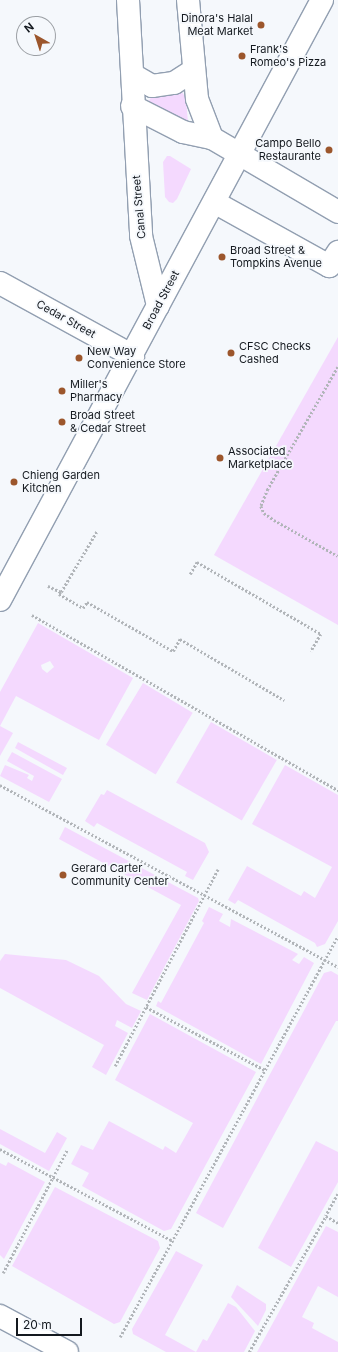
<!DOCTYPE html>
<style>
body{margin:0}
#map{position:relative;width:338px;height:1352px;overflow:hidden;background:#f5f8fc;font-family:Inter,sans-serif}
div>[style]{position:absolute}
.green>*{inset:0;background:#f4d9fe;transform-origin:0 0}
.path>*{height:2.5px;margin-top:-1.25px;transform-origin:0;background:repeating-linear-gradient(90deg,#b1b5b9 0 2px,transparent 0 4px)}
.roads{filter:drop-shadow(1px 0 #929fb1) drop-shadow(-1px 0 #929fb1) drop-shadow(0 1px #929fb1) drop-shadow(0 -1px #929fb1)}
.minor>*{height:22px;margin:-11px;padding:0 11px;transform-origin:11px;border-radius:11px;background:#fff}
.dots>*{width:11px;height:11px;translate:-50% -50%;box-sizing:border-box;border:2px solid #f5f8fc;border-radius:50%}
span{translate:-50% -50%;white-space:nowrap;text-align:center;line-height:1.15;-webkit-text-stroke:3.5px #f5f8fc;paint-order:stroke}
.poi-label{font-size:11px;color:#14191f}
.right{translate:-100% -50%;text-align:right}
.left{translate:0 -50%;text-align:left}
.street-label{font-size:11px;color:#14191f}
.north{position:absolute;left:16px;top:16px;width:40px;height:40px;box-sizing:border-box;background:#f5f8fc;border:1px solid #9b9fa4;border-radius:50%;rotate:321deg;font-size:11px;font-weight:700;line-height:16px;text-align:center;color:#14191f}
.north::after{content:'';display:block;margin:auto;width:14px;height:18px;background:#9c562c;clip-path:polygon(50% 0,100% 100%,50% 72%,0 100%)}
.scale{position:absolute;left:16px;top:1318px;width:66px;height:18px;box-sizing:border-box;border:2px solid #14191f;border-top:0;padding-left:5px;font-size:12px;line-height:14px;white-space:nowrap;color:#14191f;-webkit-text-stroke:3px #f5f8fc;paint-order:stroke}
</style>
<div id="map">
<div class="green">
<i style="clip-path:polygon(182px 92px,186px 98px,188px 123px,148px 102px,152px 96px)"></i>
<i style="clip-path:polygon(167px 156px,170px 156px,191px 169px,177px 199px,173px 203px,169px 202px,165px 197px,163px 162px)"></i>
<i style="clip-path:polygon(338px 337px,338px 625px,214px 555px)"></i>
<i style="clip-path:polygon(evenodd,38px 623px,133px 678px,99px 740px,16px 696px,0 726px,0 692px,38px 623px,50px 661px,54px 667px,47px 673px,42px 669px,41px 665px,50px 661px)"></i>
<i style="left:143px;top:683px;width:58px;height:72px;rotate:31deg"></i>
<i style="left:211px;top:722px;width:76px;height:70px;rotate:30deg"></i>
<i style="clip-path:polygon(0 726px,13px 733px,0 756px)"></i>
<i style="clip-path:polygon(18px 742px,67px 768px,63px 775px,15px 748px)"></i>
<i style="clip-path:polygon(12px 752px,62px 779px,49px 802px,0 776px,5px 765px,29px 775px,27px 778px,32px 781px,34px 776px,7px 761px)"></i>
<i style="clip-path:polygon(285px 765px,338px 795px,338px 921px,325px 944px,317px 947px,315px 943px,238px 900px,235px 904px,228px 900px,247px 866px,301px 896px,304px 891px,315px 898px,332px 867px,252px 824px)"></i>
<i style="clip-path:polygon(107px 790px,205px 843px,209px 852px,193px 880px,185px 876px,187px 872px,97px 823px,94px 827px,85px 821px,101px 794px,104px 795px)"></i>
<i style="clip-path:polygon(65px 827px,198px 898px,199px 901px,147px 1000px,132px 993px,181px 905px,59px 839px)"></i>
<i style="clip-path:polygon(209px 907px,223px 914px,219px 921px,230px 927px,231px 919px,298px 954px,292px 960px,299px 964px,304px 957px,314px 963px,261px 1064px,156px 1006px,158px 1001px,161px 1003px,204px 923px,202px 921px)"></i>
<i style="clip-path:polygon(5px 954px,66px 960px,99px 976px,126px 1004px,141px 1011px,132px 1028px,117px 1020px,115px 1026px,128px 1033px,106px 1075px,92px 1067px,104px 1045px,0 988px,0 961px)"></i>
<i style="clip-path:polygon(331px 971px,338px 975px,338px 1021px,336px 1021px,223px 1228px,196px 1213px,324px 973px)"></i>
<i style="clip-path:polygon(150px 1014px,256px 1072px,171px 1229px,164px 1231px,82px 1186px,89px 1173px,71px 1164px,81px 1145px,93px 1150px,109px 1121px,163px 1150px,165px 1146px,176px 1153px,193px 1123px,115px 1080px)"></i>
<i style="clip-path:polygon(0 1129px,45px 1153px,57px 1132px,67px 1138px,49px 1171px,0 1144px)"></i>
<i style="clip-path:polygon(316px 1141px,338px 1152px,338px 1182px,291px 1267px,258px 1248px)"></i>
<i style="clip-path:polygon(8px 1162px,45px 1182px,4px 1259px,0 1255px,0 1163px,6px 1166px)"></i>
<i style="clip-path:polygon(55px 1187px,158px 1241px,160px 1248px,120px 1322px,114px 1324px,12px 1266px)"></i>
<i style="clip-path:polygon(326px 1226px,338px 1232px,338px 1297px,318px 1286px,302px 1317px,314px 1323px,312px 1328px,338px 1342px,338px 1352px,257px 1352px)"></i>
<i style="clip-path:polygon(176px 1251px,203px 1265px,165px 1335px,196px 1352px,203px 1339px,207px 1341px,228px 1303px,236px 1307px,255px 1331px,244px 1352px,166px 1352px,133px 1334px,132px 1329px)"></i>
<i style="clip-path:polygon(237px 1285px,266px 1304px,266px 1310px,258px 1326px,231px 1297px)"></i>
</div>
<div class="path">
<i style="left:338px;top:367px;width:141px;rotate:119.8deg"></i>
<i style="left:268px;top:489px;width:18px;rotate:112deg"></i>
<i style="left:261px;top:506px;width:8px;rotate:67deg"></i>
<i style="left:264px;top:513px;width:12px;rotate:35deg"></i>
<i style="left:274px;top:520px;width:73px;rotate:29.4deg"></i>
<i style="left:190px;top:574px;width:14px;rotate:-60deg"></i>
<i style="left:197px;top:562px;width:143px;rotate:30.1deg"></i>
<i style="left:321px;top:634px;width:20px;rotate:120deg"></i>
<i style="left:48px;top:586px;width:14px;rotate:25deg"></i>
<i style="left:61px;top:592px;width:71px;rotate:-59.5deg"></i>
<i style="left:61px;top:592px;width:3px;rotate:135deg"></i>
<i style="left:59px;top:594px;width:28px;rotate:30deg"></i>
<i style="left:83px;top:608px;width:7px;rotate:-56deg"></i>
<i style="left:87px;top:602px;width:99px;rotate:29.7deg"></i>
<i style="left:173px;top:651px;width:14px;rotate:-60deg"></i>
<i style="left:180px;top:639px;width:121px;rotate:30.4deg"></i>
<i style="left:32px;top:615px;width:353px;rotate:29.8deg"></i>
<i style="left:0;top:785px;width:384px;rotate:28.3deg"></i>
<i style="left:146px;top:1007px;width:135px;rotate:27.9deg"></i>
<i style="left:115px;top:1066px;width:222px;rotate:-62.4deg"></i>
<i style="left:0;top:1149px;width:196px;rotate:28deg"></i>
<i style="left:338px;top:1194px;width:25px;rotate:119deg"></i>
<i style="left:326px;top:1216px;width:14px;rotate:30deg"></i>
<i style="left:3px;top:1273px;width:139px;rotate:-62.5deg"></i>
<i style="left:120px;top:1337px;width:456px;rotate:-61.5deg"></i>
<i style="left:249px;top:1352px;width:156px;rotate:-60.5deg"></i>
</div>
<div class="roads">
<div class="minor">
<i style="left:128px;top:0;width:236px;rotate:86.8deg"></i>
<i style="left:141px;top:236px;width:72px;rotate:76.3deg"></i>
<i style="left:188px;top:0;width:99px;rotate:84.8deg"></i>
<i style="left:197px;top:99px;width:42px;rotate:69deg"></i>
<i style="left:133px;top:75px;width:22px;rotate:30deg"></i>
<i style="left:152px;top:86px;width:22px;rotate:-8deg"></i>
<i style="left:174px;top:83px;width:24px;rotate:-33deg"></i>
<i style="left:132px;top:106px;width:57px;rotate:27deg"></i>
<i style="left:183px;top:132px;width:30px;rotate:12deg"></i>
<i style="left:212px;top:138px;width:146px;rotate:30.4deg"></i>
<i style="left:214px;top:202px;width:132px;rotate:29.1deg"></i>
<i style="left:329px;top:266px;width:17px;rotate:-57deg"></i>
<i style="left:0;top:283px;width:152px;rotate:28.8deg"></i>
<i style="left:0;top:600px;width:681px;rotate:-61.78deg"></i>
<i style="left:0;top:1316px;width:76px;rotate:28.2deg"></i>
</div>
</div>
<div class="dots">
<i style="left:261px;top:25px;background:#9c562c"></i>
<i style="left:242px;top:56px;background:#9c562c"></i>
<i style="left:329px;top:150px;background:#9c562c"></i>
<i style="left:222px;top:257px;background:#9c562c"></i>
<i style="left:231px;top:353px;background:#9c562c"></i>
<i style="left:79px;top:358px;background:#9c562c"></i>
<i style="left:62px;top:391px;background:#9c562c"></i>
<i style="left:62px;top:422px;background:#9c562c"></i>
<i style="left:220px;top:458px;background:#9c562c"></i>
<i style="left:14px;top:482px;background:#9c562c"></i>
<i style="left:63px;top:875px;background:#9c562c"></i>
</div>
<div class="poi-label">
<span class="right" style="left:253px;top:25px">Dinora's Halal<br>Meat Market</span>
<span class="left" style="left:250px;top:56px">Frank's<br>Romeo's Pizza</span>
<span class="right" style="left:321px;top:150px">Campo Bello<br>Restaurante</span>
<span class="left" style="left:230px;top:257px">Broad Street &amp;<br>Tompkins Avenue</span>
<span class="left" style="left:239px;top:353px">CFSC Checks<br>Cashed</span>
<span class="left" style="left:87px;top:358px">New Way<br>Convenience Store</span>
<span class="left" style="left:70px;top:391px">Miller's<br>Pharmacy</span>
<span class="left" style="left:70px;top:422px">Broad Street<br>&amp; Cedar Street</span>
<span class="left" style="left:228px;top:458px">Associated<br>Marketplace</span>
<span class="left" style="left:22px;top:482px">Chieng Garden<br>Kitchen</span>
<span class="left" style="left:71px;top:875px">Gerard Carter<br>Community Center</span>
</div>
<div class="street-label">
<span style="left:139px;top:207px;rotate:-95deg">Canal Street</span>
<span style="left:161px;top:300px;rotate:-62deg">Broad Street</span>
<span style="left:66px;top:319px;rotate:29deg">Cedar Street</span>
</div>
<div class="north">N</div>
<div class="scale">20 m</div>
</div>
